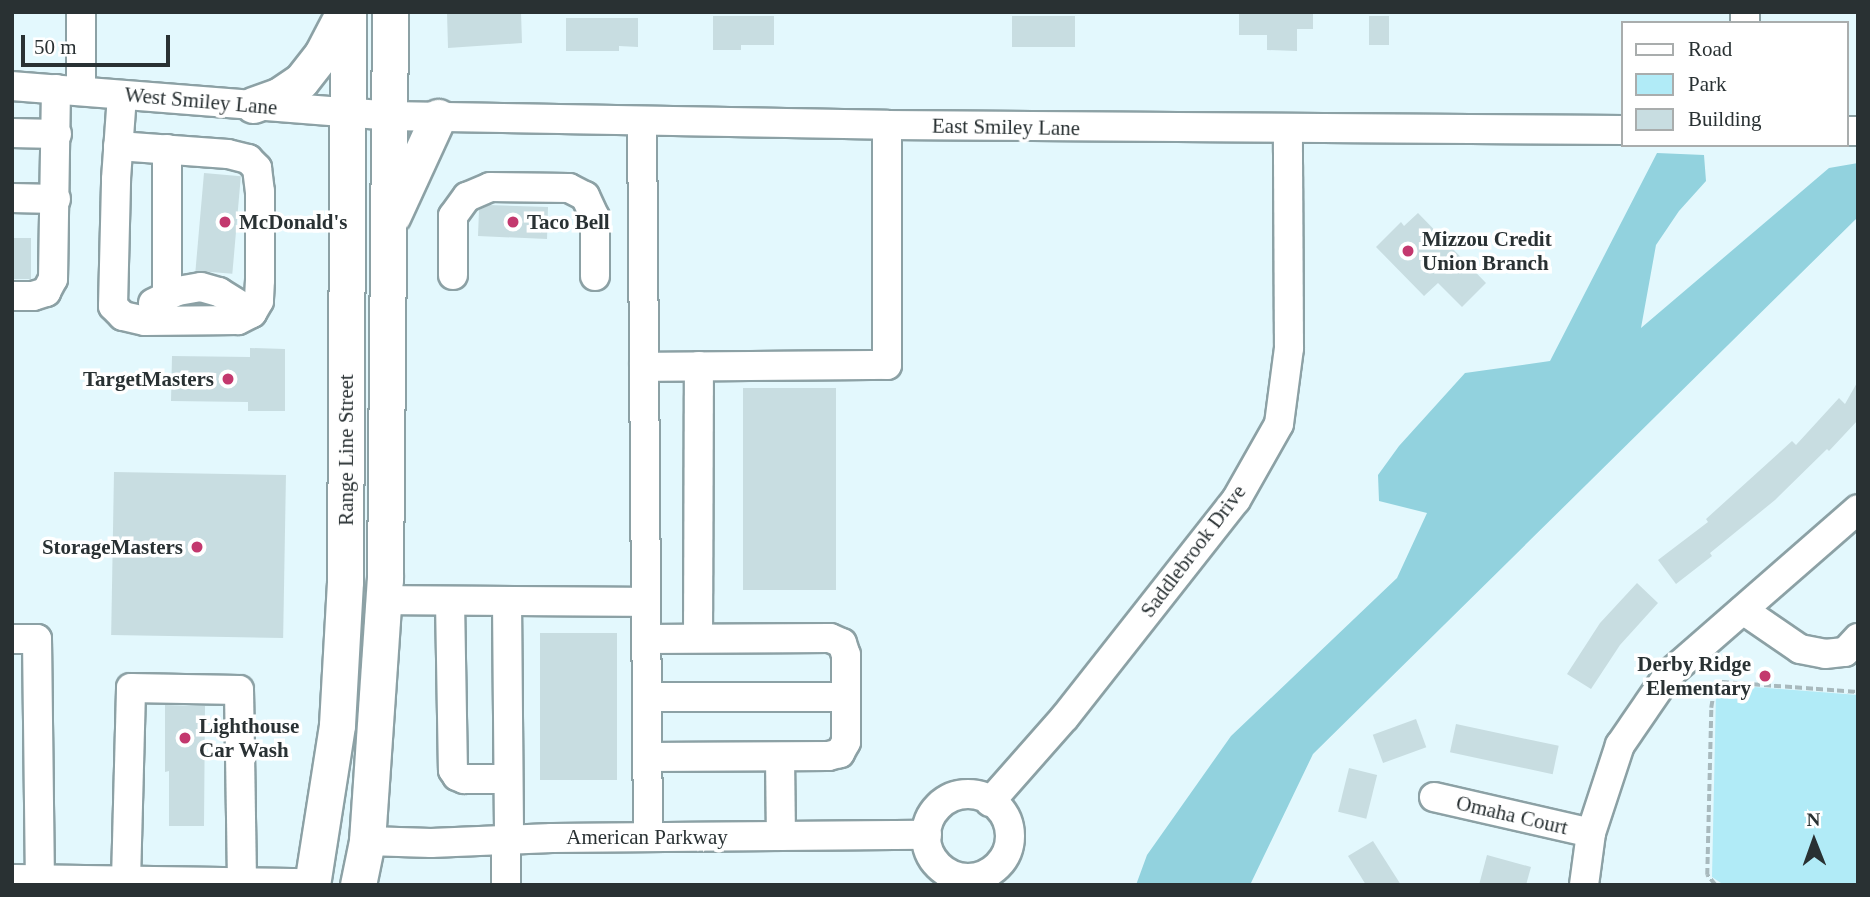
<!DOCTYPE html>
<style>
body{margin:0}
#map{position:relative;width:1870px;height:897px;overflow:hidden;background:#e3f8fd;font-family:"Times New Roman",serif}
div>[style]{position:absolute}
.green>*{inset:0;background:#b1ebf7}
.forest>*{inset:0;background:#92d2de}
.building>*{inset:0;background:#c8dde1;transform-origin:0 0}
.path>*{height:3.5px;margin-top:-1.75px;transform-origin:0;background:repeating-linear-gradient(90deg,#a8b9bd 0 7px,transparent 0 10.5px)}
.roads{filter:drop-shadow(2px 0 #8ca1a5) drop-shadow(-2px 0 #8ca1a5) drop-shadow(0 2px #8ca1a5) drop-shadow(0 -2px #8ca1a5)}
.minor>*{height:28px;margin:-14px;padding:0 14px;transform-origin:14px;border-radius:14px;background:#fff}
.minor>.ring{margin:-14px;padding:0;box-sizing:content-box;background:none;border:28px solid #fff;border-radius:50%}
.major>*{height:35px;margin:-17.5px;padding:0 17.5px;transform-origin:17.5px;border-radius:17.5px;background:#fff}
.dots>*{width:19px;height:19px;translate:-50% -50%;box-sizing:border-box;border:4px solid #fff;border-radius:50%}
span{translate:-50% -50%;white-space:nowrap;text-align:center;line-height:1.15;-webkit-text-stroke:7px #fff;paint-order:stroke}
.street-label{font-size:21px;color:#293133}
.poi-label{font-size:21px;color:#293133;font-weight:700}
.left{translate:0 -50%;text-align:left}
.right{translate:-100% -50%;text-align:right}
.frame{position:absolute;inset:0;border:14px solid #293133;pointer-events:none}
.legend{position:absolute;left:1621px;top:21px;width:228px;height:126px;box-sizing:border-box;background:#fff;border:2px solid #a9adad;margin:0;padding:9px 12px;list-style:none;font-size:21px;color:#293133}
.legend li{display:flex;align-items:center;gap:14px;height:35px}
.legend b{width:35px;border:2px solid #a9adad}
.north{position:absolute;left:1779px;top:806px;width:70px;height:70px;-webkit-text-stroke:5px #fff;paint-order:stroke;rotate:359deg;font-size:19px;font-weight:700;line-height:28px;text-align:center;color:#293133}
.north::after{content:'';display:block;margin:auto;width:24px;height:32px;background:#293133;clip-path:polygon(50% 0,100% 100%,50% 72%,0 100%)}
.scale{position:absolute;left:21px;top:35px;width:149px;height:32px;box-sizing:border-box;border:4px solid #293133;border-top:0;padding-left:9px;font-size:21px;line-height:24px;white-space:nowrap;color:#293133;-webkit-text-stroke:5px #fff;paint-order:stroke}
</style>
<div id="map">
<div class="green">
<i style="clip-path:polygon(1729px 685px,1858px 695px,1858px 883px,1721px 883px,1712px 877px,1716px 693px,1719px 686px)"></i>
</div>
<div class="forest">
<i style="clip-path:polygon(1657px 153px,1704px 155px,1706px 181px,1679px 211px,1656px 245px,1641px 328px,1829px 168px,1858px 163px,1858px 217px,1313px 754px,1250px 885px,1136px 885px,1147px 855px,1231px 736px,1397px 578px,1427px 513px,1379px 501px,1378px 475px,1399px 446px,1465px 373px,1550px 361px)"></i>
</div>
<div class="building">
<i style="clip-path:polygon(447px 12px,521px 12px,522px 43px,448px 48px)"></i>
<i style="clip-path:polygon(1239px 12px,1313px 12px,1313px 29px,1297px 29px,1297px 51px,1267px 50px,1267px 35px,1239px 35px)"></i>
<i style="clip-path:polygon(713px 16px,774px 16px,774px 45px,741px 45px,741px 50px,713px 50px)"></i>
<i style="left:1075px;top:16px;width:31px;height:63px;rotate:90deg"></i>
<i style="left:1369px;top:16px;width:20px;height:29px"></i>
<i style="clip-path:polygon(566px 18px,638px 18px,638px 47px,619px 46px,619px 51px,566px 51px)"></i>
<i style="left:204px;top:173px;width:37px;height:98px;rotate:5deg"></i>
<i style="clip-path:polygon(489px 205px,548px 207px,547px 239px,478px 236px,479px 210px)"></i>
<i style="clip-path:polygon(1418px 213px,1486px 283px,1462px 307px,1438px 283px,1424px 296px,1376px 247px,1401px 222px,1404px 226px)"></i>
<i style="left:12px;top:238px;width:19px;height:41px"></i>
<i style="clip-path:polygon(250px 348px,285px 349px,285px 411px,248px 411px,248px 402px,171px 401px,172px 356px,250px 357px)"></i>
<i style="clip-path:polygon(1858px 381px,1858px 420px,1829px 451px,1827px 449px,1775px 500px,1710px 553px,1712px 556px,1676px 584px,1658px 560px,1708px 522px,1706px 519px,1792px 441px,1796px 445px,1839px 398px,1845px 404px)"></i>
<i style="left:743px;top:388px;width:93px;height:202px"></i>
<i style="left:114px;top:472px;width:172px;height:163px;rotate:1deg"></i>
<i style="clip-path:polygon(1637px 583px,1658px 603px,1620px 645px,1591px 689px,1567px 674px,1600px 623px)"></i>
<i style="left:540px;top:633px;width:77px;height:147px"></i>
<i style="clip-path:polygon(165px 705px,205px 706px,204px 826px,169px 826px,169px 771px,165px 772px)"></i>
<i style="left:1416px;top:719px;width:30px;height:46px;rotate:70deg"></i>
<i style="left:1456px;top:724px;width:105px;height:29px;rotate:12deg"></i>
<i style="left:1349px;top:768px;width:29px;height:45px;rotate:14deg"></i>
<i style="clip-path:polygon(1373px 841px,1401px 885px,1366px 885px,1348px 856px)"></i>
<i style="clip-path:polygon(1487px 855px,1531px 867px,1526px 885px,1479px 885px)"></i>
</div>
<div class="path">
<i style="left:1715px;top:885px;width:13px;rotate:-129deg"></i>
<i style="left:1707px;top:875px;width:167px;rotate:-88.6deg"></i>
<i style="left:1711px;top:708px;width:24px;rotate:-81deg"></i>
<i style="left:1715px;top:684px;width:7px;rotate:-16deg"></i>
<i style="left:1722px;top:682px;width:136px;rotate:4.2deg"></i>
</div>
<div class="roads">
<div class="minor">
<i style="left:1745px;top:23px;width:11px;rotate:-90deg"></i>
<i style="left:12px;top:86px;width:378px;rotate:4.5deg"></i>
<i style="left:389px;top:116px;width:498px;rotate:1deg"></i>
<i style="left:887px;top:125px;width:736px;rotate:0.39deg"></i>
<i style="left:81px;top:91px;width:79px;rotate:-90deg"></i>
<i style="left:642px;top:121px;width:716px;rotate:89.52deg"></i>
<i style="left:1847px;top:131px;width:11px"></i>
<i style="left:12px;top:133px;width:45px;rotate:1.3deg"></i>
<i style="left:118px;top:146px;width:110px;rotate:4.2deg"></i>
<i style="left:228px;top:154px;width:21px;rotate:14deg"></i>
<i style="left:248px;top:159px;width:13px;rotate:45deg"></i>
<i style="left:257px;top:168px;width:24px;rotate:83deg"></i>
<i style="left:260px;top:192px;width:88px;rotate:90deg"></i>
<i style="left:260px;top:280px;width:21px;rotate:93deg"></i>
<i style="left:259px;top:301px;width:14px;rotate:120deg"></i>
<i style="left:252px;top:313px;width:16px;rotate:153deg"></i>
<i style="left:238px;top:320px;width:93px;rotate:179.4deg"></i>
<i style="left:145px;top:321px;width:23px;rotate:-167deg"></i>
<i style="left:123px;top:316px;width:14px;rotate:-135deg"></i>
<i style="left:113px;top:306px;width:127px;rotate:-88.6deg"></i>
<i style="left:116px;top:179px;width:84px;rotate:-85.9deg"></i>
<i style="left:12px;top:198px;width:44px;rotate:1.3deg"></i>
<i style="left:453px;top:275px;width:59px;rotate:-90deg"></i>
<i style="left:453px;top:216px;width:24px;rotate:-54deg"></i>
<i style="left:467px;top:197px;width:25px;rotate:-23deg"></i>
<i style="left:490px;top:187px;width:79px;rotate:0.7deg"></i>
<i style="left:569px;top:188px;width:18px;rotate:27deg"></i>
<i style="left:585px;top:196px;width:23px;rotate:65deg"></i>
<i style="left:595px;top:217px;width:59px;rotate:90deg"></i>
<i style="left:12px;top:296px;width:21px"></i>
<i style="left:33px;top:296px;width:14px;rotate:-17deg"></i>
<i style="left:46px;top:292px;width:15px;rotate:-62deg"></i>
<i style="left:53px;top:279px;width:190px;rotate:-89.1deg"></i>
<i style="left:167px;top:296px;width:147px;rotate:-90deg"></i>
<i style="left:153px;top:303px;width:28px;rotate:-26deg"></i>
<i style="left:178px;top:291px;width:23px;rotate:-10deg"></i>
<i style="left:201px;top:287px;width:19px;rotate:16deg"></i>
<i style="left:219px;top:292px;width:39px;rotate:32deg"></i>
<i style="left:644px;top:367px;width:243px;rotate:-0.5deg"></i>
<i style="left:887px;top:365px;width:240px;rotate:-90deg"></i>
<i style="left:383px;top:600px;width:263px;rotate:0.4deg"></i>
<i style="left:450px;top:601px;width:169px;rotate:89deg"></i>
<i style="left:453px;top:770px;width:7px;rotate:56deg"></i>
<i style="left:457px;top:776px;width:8px;rotate:23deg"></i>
<i style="left:464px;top:779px;width:44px"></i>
<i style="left:507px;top:601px;width:239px;rotate:89.5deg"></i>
<i style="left:1743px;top:610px;width:69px;rotate:34.4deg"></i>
<i style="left:1800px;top:649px;width:25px;rotate:11deg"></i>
<i style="left:1825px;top:654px;width:20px;rotate:-6deg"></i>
<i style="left:1845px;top:652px;width:19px;rotate:-47deg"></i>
<i style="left:698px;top:638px;width:272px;rotate:-89.8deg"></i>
<i style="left:12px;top:639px;width:25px"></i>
<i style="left:37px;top:639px;width:240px;rotate:89.3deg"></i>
<i style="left:646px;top:639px;width:184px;rotate:-0.3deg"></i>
<i style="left:830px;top:638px;width:13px;rotate:23deg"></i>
<i style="left:842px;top:643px;width:13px;rotate:72deg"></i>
<i style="left:846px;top:655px;width:87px;rotate:90deg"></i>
<i style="left:846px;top:742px;width:13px;rotate:119deg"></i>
<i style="left:840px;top:753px;width:11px;rotate:165deg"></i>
<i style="left:829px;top:756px;width:181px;rotate:179.7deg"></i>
<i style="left:647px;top:697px;width:199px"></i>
<i style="left:780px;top:757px;width:79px;rotate:89.3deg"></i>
<i class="ring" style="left:926px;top:794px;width:56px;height:56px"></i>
<i style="left:1434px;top:797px;width:161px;rotate:12.9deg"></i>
<i style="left:990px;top:802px;width:113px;rotate:-48.6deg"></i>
<i style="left:1065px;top:717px;width:276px;rotate:-51.8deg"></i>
<i style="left:1236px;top:500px;width:87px;rotate:-60.5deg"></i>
<i style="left:1279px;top:424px;width:77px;rotate:-82.5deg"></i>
<i style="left:1289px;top:348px;width:219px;rotate:-90.3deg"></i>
<i style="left:506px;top:840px;width:45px;rotate:90deg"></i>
<i style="left:367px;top:841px;width:64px;rotate:1.8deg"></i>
<i style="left:431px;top:843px;width:121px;rotate:-2.4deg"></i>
<i style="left:552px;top:838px;width:375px;rotate:-0.5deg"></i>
<i style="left:12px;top:879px;width:301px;rotate:0.8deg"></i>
<i style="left:126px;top:881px;width:193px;rotate:-88.5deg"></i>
<i style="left:131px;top:688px;width:108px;rotate:1.1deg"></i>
<i style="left:239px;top:690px;width:194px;rotate:89.1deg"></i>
<i style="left:1584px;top:885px;width:52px;rotate:-82.3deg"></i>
<i style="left:1591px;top:833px;width:93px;rotate:-71.8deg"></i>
<i style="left:1620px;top:745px;width:85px;rotate:-55.6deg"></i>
<i style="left:1668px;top:675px;width:252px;rotate:-41.1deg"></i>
</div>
<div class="major">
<i style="left:253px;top:105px;width:29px;rotate:-20deg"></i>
<i style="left:280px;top:95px;width:25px;rotate:-34deg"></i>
<i style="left:301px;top:81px;width:34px;rotate:-52deg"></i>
<i style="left:322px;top:54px;width:47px;rotate:-62.4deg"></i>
<i style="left:393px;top:215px;width:108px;rotate:-65.3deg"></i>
<i style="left:312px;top:885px;width:162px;rotate:-81.1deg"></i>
<i style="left:337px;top:725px;width:144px;rotate:-86.8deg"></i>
<i style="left:345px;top:581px;width:569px;rotate:-89.7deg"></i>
<i style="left:358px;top:885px;width:45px;rotate:-78.4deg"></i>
<i style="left:367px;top:841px;width:263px;rotate:-86.1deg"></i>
<i style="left:385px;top:579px;width:567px;rotate:-89.49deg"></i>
</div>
</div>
<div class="dots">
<i style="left:225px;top:222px;background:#c3386e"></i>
<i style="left:513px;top:222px;background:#c3386e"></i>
<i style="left:1408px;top:251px;background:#c3386e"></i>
<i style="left:228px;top:379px;background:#c3386e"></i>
<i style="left:197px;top:547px;background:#c3386e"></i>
<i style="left:1765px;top:676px;background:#c3386e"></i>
<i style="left:185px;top:738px;background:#c3386e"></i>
</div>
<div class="street-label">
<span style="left:201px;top:101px;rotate:5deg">West Smiley Lane</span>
<span style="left:1006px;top:127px;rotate:1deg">East Smiley Lane</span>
<span style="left:346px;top:450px;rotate:-90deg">Range Line Street</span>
<span style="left:1193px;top:551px;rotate:-53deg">Saddlebrook Drive</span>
<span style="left:1512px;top:815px;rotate:13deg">Omaha Court</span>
<span style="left:647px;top:837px">American Parkway</span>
</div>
<div class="poi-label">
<span class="left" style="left:239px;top:222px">McDonald's</span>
<span class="left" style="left:527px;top:222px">Taco Bell</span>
<span class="left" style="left:1422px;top:251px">Mizzou Credit<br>Union Branch</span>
<span class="right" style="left:214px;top:379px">TargetMasters</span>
<span class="right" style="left:183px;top:547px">StorageMasters</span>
<span class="right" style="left:1751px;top:676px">Derby Ridge<br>Elementary</span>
<span class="left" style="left:199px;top:738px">Lighthouse<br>Car Wash</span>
</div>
<div class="frame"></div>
<ul class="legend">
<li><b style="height:9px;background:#fff"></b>Road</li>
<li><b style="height:19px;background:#b1ebf7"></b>Park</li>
<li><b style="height:19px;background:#c8dde1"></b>Building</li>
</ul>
<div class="north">N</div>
<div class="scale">50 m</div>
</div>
